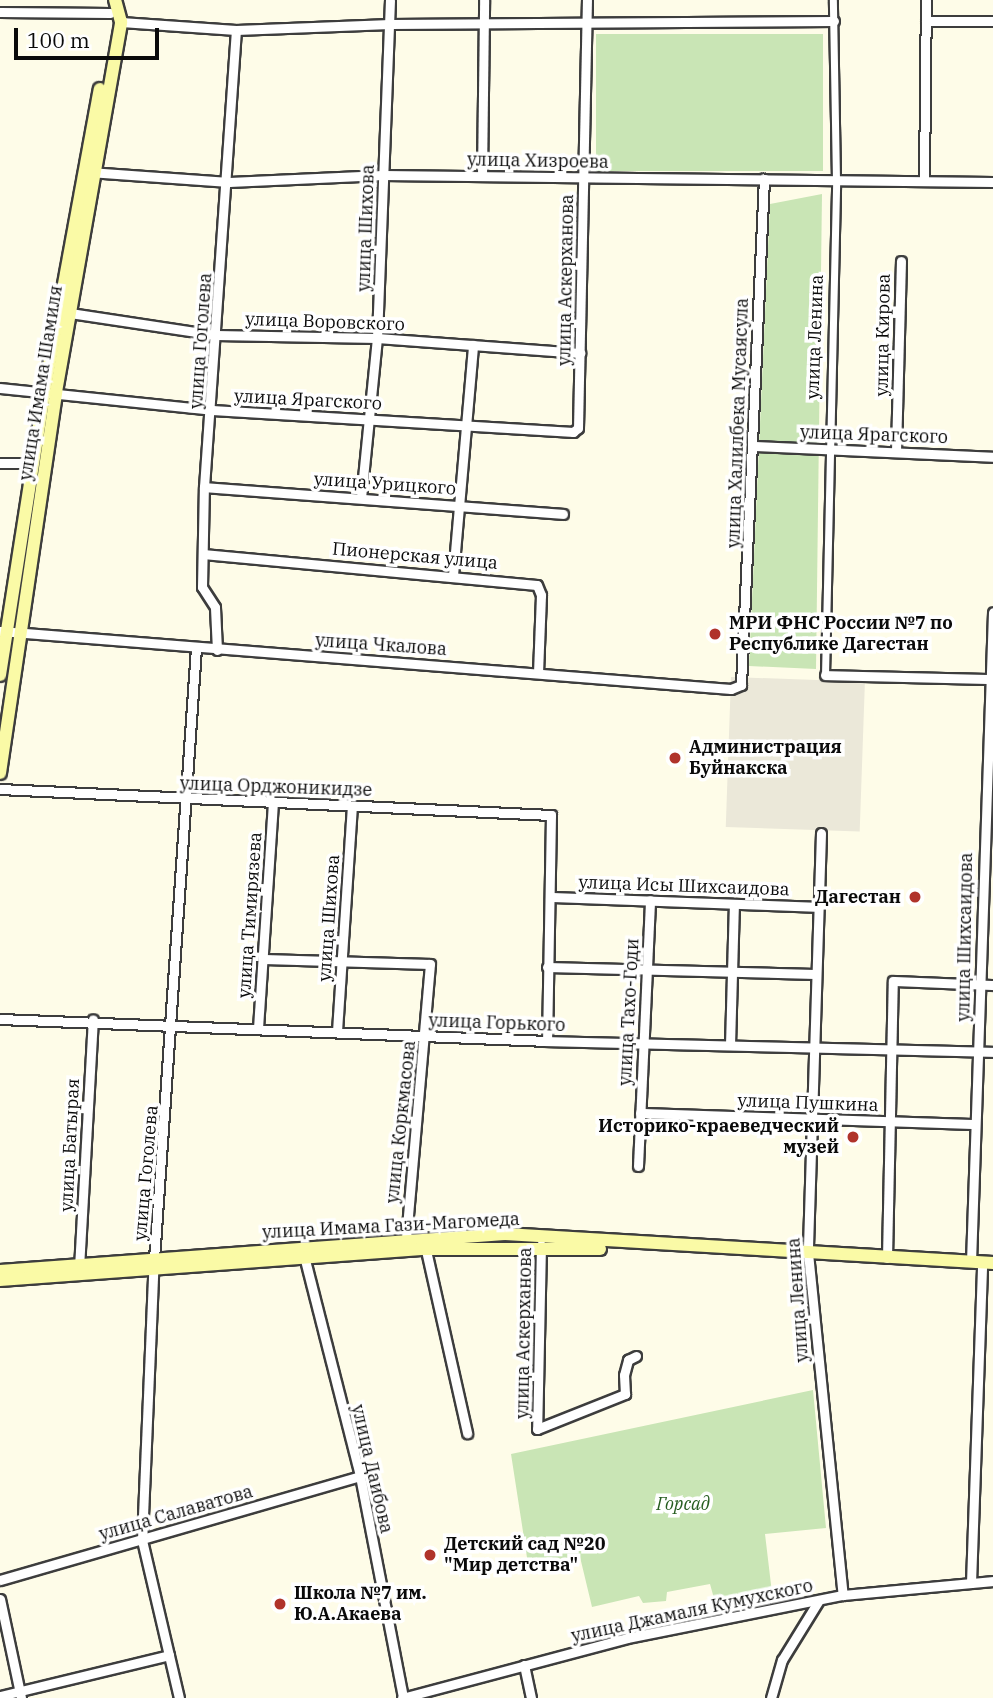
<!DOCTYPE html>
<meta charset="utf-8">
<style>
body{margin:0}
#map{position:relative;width:993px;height:1698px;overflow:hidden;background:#fefce8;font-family:"IBM Plex Serif",serif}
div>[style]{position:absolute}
.green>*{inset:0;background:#c9e5b5;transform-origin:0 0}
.plaza>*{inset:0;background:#ebe8d9;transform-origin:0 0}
.roads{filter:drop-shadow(2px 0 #3d3d3d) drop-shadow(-2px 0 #3d3d3d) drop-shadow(0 2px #3d3d3d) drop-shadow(0 -2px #3d3d3d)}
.pedestrian>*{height:7px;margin:-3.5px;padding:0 3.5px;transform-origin:3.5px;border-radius:3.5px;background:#fff}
.minor>*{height:9px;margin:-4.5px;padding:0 4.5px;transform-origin:4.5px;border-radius:4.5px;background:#fff}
.secondary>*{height:12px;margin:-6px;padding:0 6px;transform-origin:6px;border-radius:6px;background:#fafaa6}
.dots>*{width:19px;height:19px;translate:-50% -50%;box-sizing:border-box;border:4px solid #fff;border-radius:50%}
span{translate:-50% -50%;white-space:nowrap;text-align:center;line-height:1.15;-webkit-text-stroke:7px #fff;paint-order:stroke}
.street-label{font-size:18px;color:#0a0a0a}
.poi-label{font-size:18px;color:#0a0a0a;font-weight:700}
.left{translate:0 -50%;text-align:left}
.right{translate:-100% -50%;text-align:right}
.park-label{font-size:18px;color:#255c1f;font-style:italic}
.scale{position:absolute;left:14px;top:28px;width:145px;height:32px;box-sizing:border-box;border:4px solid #0a0a0a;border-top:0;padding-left:9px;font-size:21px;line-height:24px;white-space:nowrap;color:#0a0a0a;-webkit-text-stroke:5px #fff;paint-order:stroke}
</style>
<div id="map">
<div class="green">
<i style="left:823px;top:34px;width:137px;height:227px;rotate:90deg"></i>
<i style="clip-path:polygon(822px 194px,816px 669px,749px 666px,770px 204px)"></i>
<i style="clip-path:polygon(813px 1390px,826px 1528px,765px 1534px,772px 1593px,715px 1602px,710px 1584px,667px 1592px,666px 1601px,643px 1603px,639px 1596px,592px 1607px,580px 1557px,528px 1564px,511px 1454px)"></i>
</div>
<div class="plaza">
<i style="left:731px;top:677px;width:134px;height:150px;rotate:2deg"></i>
</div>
<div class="roads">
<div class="pedestrian">
<i style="left:825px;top:675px;width:495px;rotate:-88.7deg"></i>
<i style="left:836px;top:180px;width:180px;rotate:-91deg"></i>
</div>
<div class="minor">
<i style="left:0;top:12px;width:110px;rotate:0.5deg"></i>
<i style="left:926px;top:21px;width:67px"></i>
<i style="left:121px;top:22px;width:115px;rotate:4deg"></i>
<i style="left:236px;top:30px;width:154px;rotate:-2.2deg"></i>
<i style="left:390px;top:24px;width:444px;rotate:-0.4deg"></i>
<i style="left:89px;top:172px;width:140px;rotate:4.1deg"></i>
<i style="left:229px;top:182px;width:154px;rotate:-2.6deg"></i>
<i style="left:383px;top:175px;width:610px;rotate:0.66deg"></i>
<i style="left:482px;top:176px;width:176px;rotate:-89.3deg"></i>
<i style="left:924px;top:181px;width:181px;rotate:-89.4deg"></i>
<i style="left:70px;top:313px;width:148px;rotate:8.6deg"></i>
<i style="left:216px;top:335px;width:161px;rotate:1.1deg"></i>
<i style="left:377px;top:338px;width:204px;rotate:4.2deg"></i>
<i style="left:0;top:388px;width:213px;rotate:5.9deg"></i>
<i style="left:212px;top:410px;width:362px;rotate:3.5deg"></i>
<i style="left:573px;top:432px;width:6px;rotate:-39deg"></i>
<i style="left:578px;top:428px;width:428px;rotate:-88.8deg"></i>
<i style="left:754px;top:446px;width:239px;rotate:2.6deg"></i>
<i style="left:896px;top:451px;width:190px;rotate:-88.5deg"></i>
<i style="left:0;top:463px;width:33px"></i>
<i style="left:204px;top:487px;width:360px;rotate:4.3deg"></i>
<i style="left:361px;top:498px;width:161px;rotate:-84.3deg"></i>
<i style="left:377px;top:338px;width:338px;rotate:-87.8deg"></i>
<i style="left:203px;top:554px;width:335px;rotate:5.3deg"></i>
<i style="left:537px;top:585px;width:11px;rotate:68deg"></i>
<i style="left:541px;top:595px;width:78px;rotate:92.2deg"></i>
<i style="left:453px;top:575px;width:231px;rotate:-85deg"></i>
<i style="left:0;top:631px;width:733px;rotate:4.54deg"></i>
<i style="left:731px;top:689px;width:11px;rotate:-22deg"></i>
<i style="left:741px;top:685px;width:507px;rotate:-87.4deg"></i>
<i style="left:217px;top:650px;width:43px;rotate:-92.7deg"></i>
<i style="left:215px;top:607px;width:24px;rotate:-123deg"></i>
<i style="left:202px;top:587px;width:100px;rotate:-88.9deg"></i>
<i style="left:204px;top:487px;width:458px;rotate:-86deg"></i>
<i style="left:825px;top:675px;width:168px;rotate:1.4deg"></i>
<i style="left:0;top:789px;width:552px;rotate:2.7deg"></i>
<i style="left:551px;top:815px;width:226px;rotate:91deg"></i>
<i style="left:821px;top:833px;width:420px;rotate:91.8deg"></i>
<i style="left:808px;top:1253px;width:344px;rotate:84.2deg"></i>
<i style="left:550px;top:897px;width:267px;rotate:2.1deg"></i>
<i style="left:264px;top:959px;width:166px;rotate:1.7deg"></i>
<i style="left:430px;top:964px;width:278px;rotate:95deg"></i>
<i style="left:547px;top:967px;width:268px;rotate:1.5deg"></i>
<i style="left:0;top:1019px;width:547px;rotate:2.3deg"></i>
<i style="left:547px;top:1041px;width:446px;rotate:1.4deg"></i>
<i style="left:258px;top:1028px;width:224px;rotate:-86.2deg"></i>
<i style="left:337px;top:1031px;width:225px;rotate:-86.2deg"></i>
<i style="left:730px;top:1045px;width:141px;rotate:-88.4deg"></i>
<i style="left:640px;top:1113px;width:335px;rotate:1.9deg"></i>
<i style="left:638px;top:1166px;width:266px;rotate:-87.4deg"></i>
<i style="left:541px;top:1245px;width:184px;rotate:91.2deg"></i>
<i style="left:537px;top:1429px;width:95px;rotate:-21.7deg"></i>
<i style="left:625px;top:1394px;width:19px;rotate:-93deg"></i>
<i style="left:624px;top:1375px;width:16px;rotate:-75deg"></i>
<i style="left:628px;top:1360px;width:9px;rotate:-27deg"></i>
<i style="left:425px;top:1246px;width:192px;rotate:77.3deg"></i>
<i style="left:303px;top:1252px;width:231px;rotate:75.7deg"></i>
<i style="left:360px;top:1476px;width:226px;rotate:79deg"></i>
<i style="left:887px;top:1258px;width:277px;rotate:-88.8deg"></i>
<i style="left:893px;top:981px;width:100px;rotate:2.3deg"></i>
<i style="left:971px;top:1262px;width:650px;rotate:-88.06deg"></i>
<i style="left:79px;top:1268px;width:249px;rotate:-86.8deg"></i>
<i style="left:0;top:1580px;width:375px;rotate:-16.1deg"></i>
<i style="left:971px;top:1583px;width:321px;rotate:-88deg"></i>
<i style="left:0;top:1599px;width:101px;rotate:78deg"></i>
<i style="left:524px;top:1665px;width:34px;rotate:78deg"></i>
<i style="left:0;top:1696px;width:174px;rotate:-13.6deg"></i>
<i style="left:179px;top:1698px;width:162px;rotate:-103.2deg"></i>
<i style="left:142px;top:1540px;width:281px;rotate:-87.6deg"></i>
<i style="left:154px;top:1259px;width:613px;rotate:-86.07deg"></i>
<i style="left:402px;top:1698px;width:233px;rotate:-14.9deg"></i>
<i style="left:627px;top:1638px;width:220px;rotate:-11.3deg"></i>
<i style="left:843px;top:1595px;width:151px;rotate:-5.3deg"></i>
<i style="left:771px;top:1698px;width:40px;rotate:-74deg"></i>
<i style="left:782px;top:1660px;width:70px;rotate:-58.3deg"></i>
</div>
<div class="secondary">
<i style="left:0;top:675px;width:285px;rotate:-81.1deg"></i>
<i style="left:44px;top:393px;width:309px;rotate:-79.6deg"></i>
<i style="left:0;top:773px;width:385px;rotate:-81.6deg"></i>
<i style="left:56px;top:392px;width:376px;rotate:-80deg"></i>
<i style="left:121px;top:22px;width:23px;rotate:-105deg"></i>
<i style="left:0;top:1271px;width:506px;rotate:-4.19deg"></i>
<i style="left:505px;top:1234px;width:489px;rotate:3.4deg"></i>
<i style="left:0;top:1280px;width:426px;rotate:-4.2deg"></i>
<i style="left:425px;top:1249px;width:175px"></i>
</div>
</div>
<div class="dots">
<i style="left:715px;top:634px;background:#b0332b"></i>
<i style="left:675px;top:758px;background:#b0332b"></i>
<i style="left:915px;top:897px;background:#b0332b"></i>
<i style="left:853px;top:1137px;background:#b0332b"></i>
<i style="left:430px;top:1555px;background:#b0332b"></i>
<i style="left:280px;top:1604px;background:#b0332b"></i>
</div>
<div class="street-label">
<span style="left:538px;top:161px;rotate:1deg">улица Хизроева</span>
<span style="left:366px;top:228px;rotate:-88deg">улица Шихова</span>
<span style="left:566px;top:280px;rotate:-89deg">улица Аскерханова</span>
<span style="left:325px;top:322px;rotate:2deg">улица Воровского</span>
<span style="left:883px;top:335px;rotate:-89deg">улица Кирова</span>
<span style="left:815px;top:337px;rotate:-88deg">улица Ленина</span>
<span style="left:201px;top:341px;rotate:-86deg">улица Гоголева</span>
<span style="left:41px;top:383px;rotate:-81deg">улица Имама Шамиля</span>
<span style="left:308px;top:400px;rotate:3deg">улица Ярагского</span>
<span style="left:738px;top:423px;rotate:-88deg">улица Халилбека Мусаясула</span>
<span style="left:874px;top:435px;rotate:2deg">улица Ярагского</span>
<span style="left:385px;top:484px;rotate:4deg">улица Урицкого</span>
<span style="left:415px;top:556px;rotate:5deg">Пионерская улица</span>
<span style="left:381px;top:645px;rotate:4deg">улица Чкалова</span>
<span style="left:276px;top:787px;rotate:2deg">улица Орджоникидзе</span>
<span style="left:684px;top:886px;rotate:2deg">улица Исы Шихсаидова</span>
<span style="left:250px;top:915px;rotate:-86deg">улица Тимирязева</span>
<span style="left:329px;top:918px;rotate:-86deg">улица Шихова</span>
<span style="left:965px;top:937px;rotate:-89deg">улица Шихсаидова</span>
<span style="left:629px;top:1012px;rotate:-87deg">улица Тахо-Годи</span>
<span style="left:497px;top:1023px;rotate:2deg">улица Горького</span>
<span style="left:808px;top:1103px;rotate:2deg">улица Пушкина</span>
<span style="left:401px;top:1122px;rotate:-84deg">улица Коркмасова</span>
<span style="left:70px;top:1145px;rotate:-87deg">улица Батырая</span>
<span style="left:146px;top:1173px;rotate:-85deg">улица Гоголева</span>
<span style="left:391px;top:1226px;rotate:-3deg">улица Имама Гази-Магомеда</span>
<span style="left:798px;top:1300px;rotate:-94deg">улица Ленина</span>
<span style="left:524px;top:1333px;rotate:-89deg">улица Аскерханова</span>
<span style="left:372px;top:1469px;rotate:77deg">улица Даибова</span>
<span style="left:176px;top:1513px;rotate:-16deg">улица Салаватова</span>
<span style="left:692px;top:1611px;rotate:-12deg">улица Джамаля Кумухского</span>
</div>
<div class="poi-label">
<span class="left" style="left:729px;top:634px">МРИ ФНС России №7 по<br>Республике Дагестан</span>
<span class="left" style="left:689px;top:758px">Администрация<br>Буйнакска</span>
<span class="right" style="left:901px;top:897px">Дагестан</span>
<span class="right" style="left:839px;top:1137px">Историко-краеведческий<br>музей</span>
<span class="left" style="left:444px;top:1555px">Детский сад №20<br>"Мир детства"</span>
<span class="left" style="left:294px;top:1604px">Школа №7 им.<br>Ю.А.Акаева</span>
</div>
<div class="park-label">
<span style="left:683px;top:1504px">Горсад</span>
</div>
<div class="scale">100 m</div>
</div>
